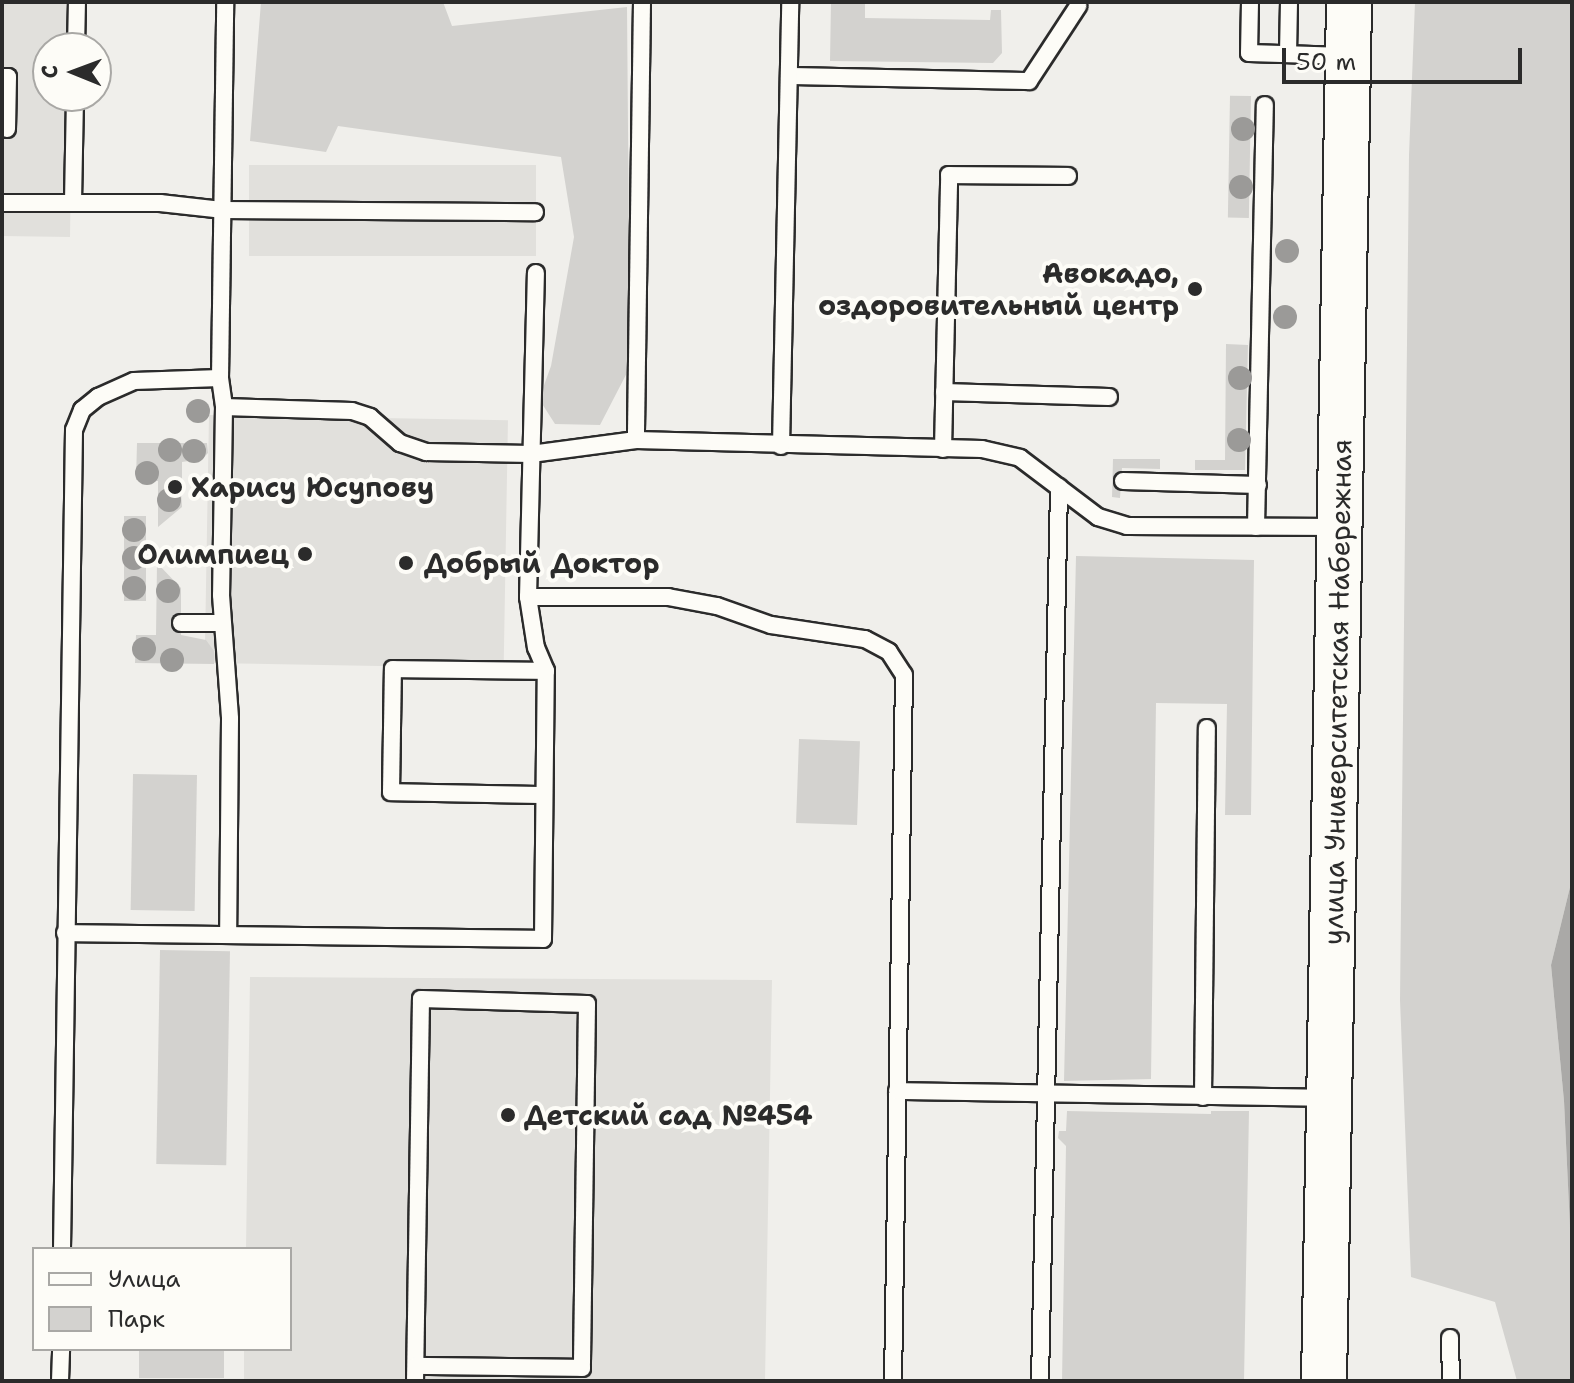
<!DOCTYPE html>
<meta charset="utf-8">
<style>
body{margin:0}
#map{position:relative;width:1574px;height:1383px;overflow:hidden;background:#f0efeb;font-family:"Shantell Sans",sans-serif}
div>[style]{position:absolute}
.built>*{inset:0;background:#e1e0dc;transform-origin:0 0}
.green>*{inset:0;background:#d3d2cf;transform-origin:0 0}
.water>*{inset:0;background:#aaa9a7}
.roads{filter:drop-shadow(2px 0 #2b2b2b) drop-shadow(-2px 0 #2b2b2b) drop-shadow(0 2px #2b2b2b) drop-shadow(0 -2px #2b2b2b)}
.service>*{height:16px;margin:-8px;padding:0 8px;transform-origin:8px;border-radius:8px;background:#fdfcf7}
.secondary>*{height:44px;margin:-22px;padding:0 22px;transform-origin:22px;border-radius:22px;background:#fdfcf7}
.trees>*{width:24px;height:24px;margin:-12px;border-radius:50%;background:#9b9a98}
.dots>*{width:22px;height:22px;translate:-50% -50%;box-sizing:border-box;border:4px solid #fdfcf7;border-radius:50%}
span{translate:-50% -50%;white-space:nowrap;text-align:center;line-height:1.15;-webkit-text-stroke:8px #fdfcf7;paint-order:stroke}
.poi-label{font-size:28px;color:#2b2b2b;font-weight:700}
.right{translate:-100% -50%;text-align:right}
.left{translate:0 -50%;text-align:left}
.street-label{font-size:28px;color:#2b2b2b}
.frame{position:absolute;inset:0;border:4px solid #2b2b2b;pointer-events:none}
.legend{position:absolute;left:32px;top:1247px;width:260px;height:104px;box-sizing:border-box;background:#fdfcf7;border:2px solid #a9a8a5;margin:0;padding:10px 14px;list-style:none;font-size:24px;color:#2b2b2b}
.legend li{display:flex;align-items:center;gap:16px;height:40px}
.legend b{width:40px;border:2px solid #a9a8a5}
.north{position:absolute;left:32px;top:32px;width:80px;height:80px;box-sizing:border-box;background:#fdfcf7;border:2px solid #a9a8a5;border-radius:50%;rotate:271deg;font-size:22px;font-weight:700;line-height:32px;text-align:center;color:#2b2b2b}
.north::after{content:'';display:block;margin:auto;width:28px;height:36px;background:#2b2b2b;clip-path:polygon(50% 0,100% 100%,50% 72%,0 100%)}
.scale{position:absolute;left:1282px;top:48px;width:240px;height:36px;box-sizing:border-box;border:4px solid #2b2b2b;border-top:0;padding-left:10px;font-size:24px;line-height:28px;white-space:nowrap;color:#2b2b2b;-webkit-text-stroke:6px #fdfcf7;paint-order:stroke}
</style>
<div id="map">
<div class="built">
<i style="clip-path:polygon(2px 2px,74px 2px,73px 48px,48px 48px,48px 96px,72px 96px,70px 237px,2px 236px)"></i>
<i style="left:249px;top:165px;width:287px;height:91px"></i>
<i style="left:209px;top:415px;width:299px;height:248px;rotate:1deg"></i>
<i style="clip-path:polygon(250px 977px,772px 980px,765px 1381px,244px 1381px,244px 1349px,290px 1349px,290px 1249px,246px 1249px)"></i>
</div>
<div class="green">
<i style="clip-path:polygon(261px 2px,443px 2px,452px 26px,627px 7px,630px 367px,600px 425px,555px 424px,539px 399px,551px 366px,574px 237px,561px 157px,338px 126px,326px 152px,250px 141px)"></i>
<i style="clip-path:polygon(831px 2px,865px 2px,865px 18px,990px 20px,991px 10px,1001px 10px,1002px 53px,993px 63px,830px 61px)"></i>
<i style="clip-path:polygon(1415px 2px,1572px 2px,1572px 879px,1551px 965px,1564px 1101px,1572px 1270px,1572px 1381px,1517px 1381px,1495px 1302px,1411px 1277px,1400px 1000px,1409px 155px)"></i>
<i style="left:1251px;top:96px;width:122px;height:21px;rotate:91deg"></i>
<i style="clip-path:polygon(1226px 344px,1248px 345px,1245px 470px,1195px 470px,1195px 460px,1225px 460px)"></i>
<i style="clip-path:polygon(137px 443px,207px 443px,208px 453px,202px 459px,182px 462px,182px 482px,171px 482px,171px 492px,181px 492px,182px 507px,158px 527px,158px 481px,136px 480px)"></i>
<i style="clip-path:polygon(1113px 459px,1160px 459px,1160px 469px,1122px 468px,1120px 498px,1112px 497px)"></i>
<i style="left:124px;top:516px;width:22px;height:85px"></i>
<i style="clip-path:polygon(1076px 556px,1254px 560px,1251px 815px,1225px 815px,1227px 704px,1156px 703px,1151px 1079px,1064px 1081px)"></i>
<i style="clip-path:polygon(157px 563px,181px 588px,181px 635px,206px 640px,214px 651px,214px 664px,135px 663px,136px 635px,156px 635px)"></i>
<i style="left:799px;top:739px;width:61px;height:84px;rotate:2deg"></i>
<i style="left:133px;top:774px;width:64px;height:136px;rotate:1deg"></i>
<i style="left:160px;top:950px;width:70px;height:214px;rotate:1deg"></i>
<i style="clip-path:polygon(1067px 1111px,1211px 1114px,1211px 1111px,1249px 1111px,1244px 1381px,1062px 1381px,1066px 1146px,1058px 1138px,1059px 1131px,1066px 1131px)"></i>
<i style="left:139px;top:1349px;width:85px;height:29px"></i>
</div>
<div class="water">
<i style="clip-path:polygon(1572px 879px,1572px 1270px,1564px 1101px,1551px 965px)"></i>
</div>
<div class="roads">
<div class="service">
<i style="left:642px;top:2px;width:438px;rotate:90.8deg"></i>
<i style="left:636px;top:440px;width:346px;rotate:1.5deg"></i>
<i style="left:982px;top:449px;width:39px;rotate:13deg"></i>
<i style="left:1020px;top:458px;width:98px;rotate:37.1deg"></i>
<i style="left:1098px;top:517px;width:30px;rotate:17deg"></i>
<i style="left:1127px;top:526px;width:212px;rotate:0.3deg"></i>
<i style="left:1250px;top:2px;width:51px;rotate:91.1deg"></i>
<i style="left:1249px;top:53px;width:97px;rotate:1.8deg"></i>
<i style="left:76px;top:48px;width:46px;rotate:-88.8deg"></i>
<i style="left:1288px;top:54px;width:52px;rotate:-88.9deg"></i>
<i style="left:789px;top:76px;width:240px;rotate:1.2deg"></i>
<i style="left:1029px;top:81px;width:90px;rotate:-56.8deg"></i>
<i style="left:2px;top:77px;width:6px"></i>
<i style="left:8px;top:77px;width:52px;rotate:91.1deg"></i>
<i style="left:73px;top:202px;width:106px;rotate:-88.9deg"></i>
<i style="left:2px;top:203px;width:158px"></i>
<i style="left:160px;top:203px;width:62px;rotate:6.4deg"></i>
<i style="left:222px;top:210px;width:313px;rotate:0.4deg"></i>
<i style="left:220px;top:378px;width:29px;rotate:82deg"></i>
<i style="left:224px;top:407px;width:128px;rotate:1.8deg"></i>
<i style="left:352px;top:411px;width:19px;rotate:18deg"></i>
<i style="left:370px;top:417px;width:40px;rotate:41deg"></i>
<i style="left:400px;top:443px;width:28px;rotate:19deg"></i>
<i style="left:426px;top:452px;width:105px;rotate:1.1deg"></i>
<i style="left:531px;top:454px;width:106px;rotate:-7.6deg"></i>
<i style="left:944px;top:392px;width:165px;rotate:1.7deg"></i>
<i style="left:224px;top:407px;width:188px;rotate:90.9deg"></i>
<i style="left:221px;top:595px;width:124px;rotate:85.8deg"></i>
<i style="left:230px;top:719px;width:215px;rotate:90.5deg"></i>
<i style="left:781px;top:446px;width:444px;rotate:-88.8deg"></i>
<i style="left:943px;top:449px;width:274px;rotate:-88.7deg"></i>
<i style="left:949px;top:175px;width:119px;rotate:0.5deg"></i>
<i style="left:1123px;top:481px;width:135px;rotate:1.7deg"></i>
<i style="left:1256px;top:527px;width:422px;rotate:-88.8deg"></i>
<i style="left:528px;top:597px;width:140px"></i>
<i style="left:668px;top:597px;width:50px;rotate:10.4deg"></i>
<i style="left:717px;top:606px;width:57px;rotate:19.4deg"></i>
<i style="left:771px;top:625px;width:95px;rotate:8.5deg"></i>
<i style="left:865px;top:639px;width:27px;rotate:28deg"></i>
<i style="left:889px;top:652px;width:27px;rotate:57deg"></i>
<i style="left:904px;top:675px;width:706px;rotate:90.89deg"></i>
<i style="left:181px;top:623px;width:41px"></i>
<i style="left:544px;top:795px;width:153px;rotate:-178.9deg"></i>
<i style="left:391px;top:792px;width:123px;rotate:-89.1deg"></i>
<i style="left:393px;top:669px;width:153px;rotate:0.7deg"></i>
<i style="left:65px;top:933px;width:478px;rotate:0.7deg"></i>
<i style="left:543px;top:939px;width:268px;rotate:-89.4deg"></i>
<i style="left:546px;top:671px;width:25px;rotate:-113deg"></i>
<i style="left:536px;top:648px;width:52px;rotate:-98.9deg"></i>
<i style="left:528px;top:597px;width:324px;rotate:-88.6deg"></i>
<i style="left:897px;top:1091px;width:430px;rotate:0.9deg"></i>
<i style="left:1203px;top:1097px;width:369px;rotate:-89.4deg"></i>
<i style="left:62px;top:1249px;width:819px;rotate:-89.16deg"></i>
<i style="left:74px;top:430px;width:22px;rotate:-68deg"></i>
<i style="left:82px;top:410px;width:21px;rotate:-39deg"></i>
<i style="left:98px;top:397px;width:39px;rotate:-24deg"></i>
<i style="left:134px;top:381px;width:86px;rotate:-2deg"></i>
<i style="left:220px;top:378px;width:376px;rotate:-89.2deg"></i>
<i style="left:1450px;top:1338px;width:43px;rotate:88.7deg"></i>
<i style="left:60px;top:1381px;width:32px;rotate:-88deg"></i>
<i style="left:415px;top:1381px;width:382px;rotate:-89.1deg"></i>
<i style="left:421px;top:999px;width:166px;rotate:1.7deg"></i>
<i style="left:587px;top:1004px;width:364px;rotate:90.8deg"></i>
<i style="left:582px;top:1368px;width:166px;rotate:-179.3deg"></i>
<i style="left:1040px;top:1381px;width:894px;rotate:-88.78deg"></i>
</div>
<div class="secondary">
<i style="left:1324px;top:1381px;width:1379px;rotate:-88.96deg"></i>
</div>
</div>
<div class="trees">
<i style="left:1243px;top:129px"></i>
<i style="left:1241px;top:187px"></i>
<i style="left:1287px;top:251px"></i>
<i style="left:1285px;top:317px"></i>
<i style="left:1240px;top:378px"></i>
<i style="left:198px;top:411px"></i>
<i style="left:1239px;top:440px"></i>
<i style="left:170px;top:450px"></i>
<i style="left:194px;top:451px"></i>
<i style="left:147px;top:473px"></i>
<i style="left:169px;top:500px"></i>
<i style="left:134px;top:530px"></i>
<i style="left:134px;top:558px"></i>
<i style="left:134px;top:588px"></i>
<i style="left:168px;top:591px"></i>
<i style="left:144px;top:649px"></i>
<i style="left:172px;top:660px"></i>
</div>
<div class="dots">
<i style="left:1195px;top:289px;background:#2b2b2b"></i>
<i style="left:175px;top:487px;background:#2b2b2b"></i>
<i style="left:305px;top:554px;background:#2b2b2b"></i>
<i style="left:406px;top:563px;background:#2b2b2b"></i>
<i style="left:508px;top:1115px;background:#2b2b2b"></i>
</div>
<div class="poi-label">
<span class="right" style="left:1179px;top:289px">Авокадо,<br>оздоровительный центр</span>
<span class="left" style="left:191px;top:487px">Харису Юсупову</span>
<span class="right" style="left:289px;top:554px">Олимпиец</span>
<span class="left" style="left:424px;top:563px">Добрый Доктор</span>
<span class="left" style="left:524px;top:1115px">Детский сад №454</span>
</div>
<div class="street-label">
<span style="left:1337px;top:692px;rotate:-89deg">улица Университетская Набережная</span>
</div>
<div class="frame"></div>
<ul class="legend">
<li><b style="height:10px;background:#fdfcf7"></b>Улица</li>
<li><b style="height:22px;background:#d3d2cf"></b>Парк</li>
</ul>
<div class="north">С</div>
<div class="scale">50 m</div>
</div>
